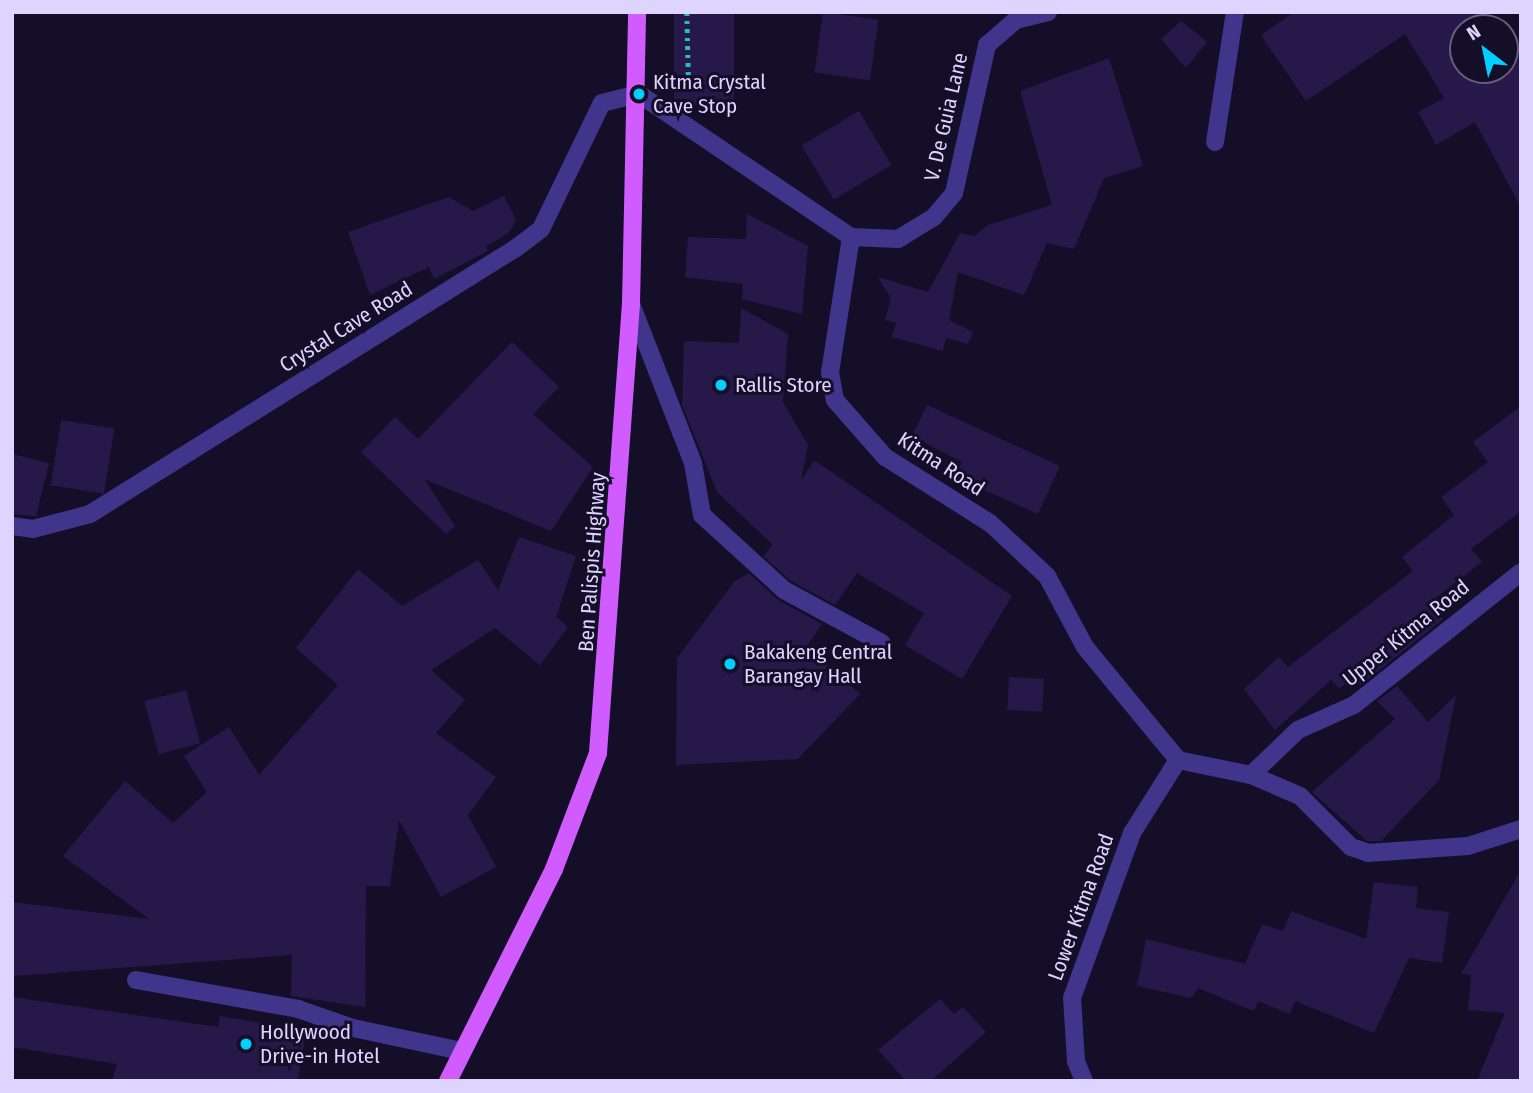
<!DOCTYPE html>
<style>
body{margin:0}
#map{position:relative;width:1533px;height:1093px;overflow:hidden;background:#150e28;font-family:"Fira Sans Condensed",sans-serif}
div>[style]{position:absolute}
.building>*{inset:0;background:#27184a;transform-origin:0 0}
.path>*{height:4.5px;margin-top:-2.25px;transform-origin:0;background:repeating-linear-gradient(90deg,#26bdc1 0 3.5px,transparent 0 8.5px)}
.minor>*{height:18px;margin:-9px;padding:0 9px;transform-origin:9px;border-radius:9px;background:#40358a}
.major>*{height:18px;margin:-9px;padding:0 9px;transform-origin:9px;border-radius:9px;background:#d05cff}
.dots>*{width:19px;height:19px;translate:-50% -50%;box-sizing:border-box;border:4px solid #150e28;border-radius:50%}
span{translate:-50% -50%;white-space:nowrap;text-align:center;line-height:1.15;-webkit-text-stroke:6px #150e28;paint-order:stroke}
.poi-label{font-size:21px;color:#ddd5ff}
.left{translate:0 -50%;text-align:left}
.street-label{font-size:21px;color:#ddd5ff}
.frame{position:absolute;inset:0;border:14px solid #ddd5ff;pointer-events:none}
.north{position:absolute;left:1449px;top:14px;width:70px;height:70px;box-sizing:border-box;background:#150e28;border:2px solid #655e7e;border-radius:50%;rotate:328deg;font-size:19px;font-weight:700;line-height:28px;text-align:center;color:#ddd5ff}
.north::after{content:'';display:block;margin:auto;width:24px;height:32px;background:#01cfff;clip-path:polygon(50% 0,100% 100%,50% 72%,0 100%)}
</style>
<div id="map">
<div class="building">
<i style="left:674px;top:12px;width:60px;height:93px"></i>
<i style="left:823px;top:12px;width:56px;height:61px;rotate:8deg"></i>
<i style="clip-path:polygon(1294px 12px,1488px 12px,1497px 28px,1463px 28px,1463px 70px,1505px 70px,1505px 41px,1521px 38px,1521px 207px,1475px 122px,1436px 145px,1418px 112px,1444px 98px,1405px 34px,1306px 101px,1261px 35px)"></i>
<i style="clip-path:polygon(1181px 21px,1207px 42px,1186px 68px,1161px 39px)"></i>
<i style="clip-path:polygon(1109px 58px,1143px 166px,1104px 178px,1074px 249px,1047px 243px,1024px 295px,958px 272px,949px 320px,973px 332px,968px 344px,946px 338px,943px 351px,892px 337px,896px 323px,885px 320px,891px 298px,878px 277px,928px 292px,960px 233px,974px 236px,988px 225px,1052px 205px,1020px 91px)"></i>
<i style="left:859px;top:111px;width:63px;height:67px;rotate:59deg"></i>
<i style="clip-path:polygon(504px 196px,516px 220px,509px 233px,486px 246px,488px 251px,434px 279px,429px 267px,370px 295px,348px 232px,449px 197px,473px 211px)"></i>
<i style="clip-path:polygon(747px 214px,808px 246px,802px 314px,742px 299px,743px 284px,685px 277px,688px 237px,746px 239px)"></i>
<i style="clip-path:polygon(741px 308px,788px 334px,783px 402px,808px 445px,801px 481px,814px 460px,1012px 596px,962px 679px,905px 645px,924px 613px,857px 573px,835px 605px,791px 581px,763px 556px,773px 545px,717px 492px,682px 405px,684px 341px,739px 343px)"></i>
<i style="clip-path:polygon(512px 342px,559px 387px,533px 414px,593px 467px,551px 531px,424px 479px,455px 526px,446px 534px,361px 452px,395px 417px,418px 439px)"></i>
<i style="clip-path:polygon(927px 405px,1060px 466px,1038px 514px,955px 477px,962px 462px,912px 436px)"></i>
<i style="clip-path:polygon(1521px 406px,1521px 511px,1471px 549px,1482px 562px,1429px 603px,1443px 619px,1361px 685px,1352px 676px,1340px 689px,1331px 680px,1275px 730px,1244px 689px,1279px 657px,1288px 667px,1413px 571px,1402px 557px,1454px 515px,1441px 497px,1488px 462px,1473px 442px)"></i>
<i style="left:61px;top:420px;width:54px;height:66px;rotate:9deg"></i>
<i style="clip-path:polygon(12px 454px,49px 463px,36px 516px,12px 514px)"></i>
<i style="clip-path:polygon(519px 537px,576px 556px,556px 617px,568px 627px,540px 665px,495px 628px,431px 670px,465px 700px,436px 733px,496px 777px,468px 815px,496px 867px,441px 897px,399px 820px,390px 886px,366px 886px,365px 1007px,291px 996px,292px 955px,12px 976px,12px 902px,149px 919px,63px 856px,125px 781px,173px 823px,207px 792px,184px 756px,229px 727px,259px 775px,338px 685px,296px 648px,358px 569px,402px 606px,478px 560px,498px 590px)"></i>
<i style="clip-path:polygon(749px 573px,778px 600px,822px 624px,806px 647px,860px 694px,798px 759px,676px 765px,677px 658px,734px 582px)"></i>
<i style="left:1009px;top:677px;width:35px;height:33px;rotate:3deg"></i>
<i style="clip-path:polygon(1397px 686px,1428px 722px,1456px 695px,1439px 780px,1381px 841px,1367px 841px,1312px 792px,1395px 719px,1377px 701px)"></i>
<i style="left:186px;top:690px;width:55px;height:43px;rotate:75deg"></i>
<i style="clip-path:polygon(1521px 870px,1521px 1081px,1477px 1081px,1505px 1013px,1468px 1010px,1471px 975px,1461px 974px)"></i>
<i style="clip-path:polygon(1374px 882px,1418px 887px,1416px 908px,1449px 912px,1442px 963px,1409px 958px,1374px 1033px,1295px 1001px,1290px 1014px,1258px 1001px,1254px 1011px,1198px 988px,1191px 998px,1137px 986px,1146px 939px,1245px 964px,1262px 924px,1283px 931px,1291px 911px,1366px 939px)"></i>
<i style="clip-path:polygon(12px 997px,218px 1027px,220px 1016px,306px 1031px,298px 1081px,112px 1081px,117px 1064px,12px 1047px)"></i>
<i style="clip-path:polygon(940px 999px,954px 1014px,963px 1007px,986px 1032px,931px 1081px,906px 1081px,878px 1050px)"></i>
</div>
<div class="path">
<i style="left:687px;top:12px;width:83px;rotate:88.6deg"></i>
</div>
<div class="minor">
<i style="left:1215px;top:142px;width:132px;rotate:-81.3deg"></i>
<i style="left:851px;top:237px;width:47px;rotate:2.4deg"></i>
<i style="left:898px;top:239px;width:42px;rotate:-31.4deg"></i>
<i style="left:934px;top:217px;width:31px;rotate:-50deg"></i>
<i style="left:954px;top:193px;width:152px;rotate:-77.4deg"></i>
<i style="left:987px;top:45px;width:38px;rotate:-41deg"></i>
<i style="left:1016px;top:20px;width:33px;rotate:-14deg"></i>
<i style="left:631px;top:304px;width:171px;rotate:68.7deg"></i>
<i style="left:693px;top:463px;width:53px;rotate:80.2deg"></i>
<i style="left:702px;top:515px;width:111px;rotate:42.4deg"></i>
<i style="left:784px;top:590px;width:111px;rotate:28.4deg"></i>
<i style="left:12px;top:526px;width:21px;rotate:8deg"></i>
<i style="left:33px;top:529px;width:59px;rotate:-14.7deg"></i>
<i style="left:90px;top:514px;width:502px;rotate:-31.98deg"></i>
<i style="left:516px;top:248px;width:31px;rotate:-37deg"></i>
<i style="left:541px;top:229px;width:140px;rotate:-64.2deg"></i>
<i style="left:602px;top:103px;width:38px;rotate:-14deg"></i>
<i style="left:639px;top:94px;width:256px;rotate:34deg"></i>
<i style="left:851px;top:237px;width:137px;rotate:98.8deg"></i>
<i style="left:830px;top:372px;width:28px;rotate:80deg"></i>
<i style="left:835px;top:400px;width:76px;rotate:48.7deg"></i>
<i style="left:885px;top:457px;width:124px;rotate:32.2deg"></i>
<i style="left:990px;top:523px;width:78px;rotate:42.9deg"></i>
<i style="left:1047px;top:576px;width:81px;rotate:61.8deg"></i>
<i style="left:1085px;top:647px;width:146px;rotate:50.5deg"></i>
<i style="left:1178px;top:760px;width:75px;rotate:11.6deg"></i>
<i style="left:1251px;top:775px;width:53px;rotate:23.2deg"></i>
<i style="left:1300px;top:796px;width:72px;rotate:45deg"></i>
<i style="left:1351px;top:847px;width:18px;rotate:19deg"></i>
<i style="left:1368px;top:853px;width:100px;rotate:-4deg"></i>
<i style="left:1468px;top:846px;width:56px;rotate:-17.8deg"></i>
<i style="left:1251px;top:775px;width:65px;rotate:-43.8deg"></i>
<i style="left:1298px;top:730px;width:61px;rotate:-24.1deg"></i>
<i style="left:1354px;top:705px;width:213px;rotate:-38.5deg"></i>
<i style="left:136px;top:980px;width:165px;rotate:10.1deg"></i>
<i style="left:298px;top:1009px;width:58px;rotate:19.1deg"></i>
<i style="left:353px;top:1028px;width:110px;rotate:12deg"></i>
<i style="left:1084px;top:1081px;width:22px;rotate:-112deg"></i>
<i style="left:1076px;top:1061px;width:63px;rotate:-93.6deg"></i>
<i style="left:1072px;top:998px;width:176px;rotate:-70deg"></i>
<i style="left:1132px;top:833px;width:86px;rotate:-57.8deg"></i>
</div>
<div class="major">
<i style="left:448px;top:1081px;width:237px;rotate:-63.4deg"></i>
<i style="left:554px;top:869px;width:124px;rotate:-69.2deg"></i>
<i style="left:598px;top:753px;width:450px;rotate:-85.8deg"></i>
<i style="left:631px;top:304px;width:292px;rotate:-88.8deg"></i>
</div>
<div class="dots">
<i style="left:639px;top:94px;background:#01cfff"></i>
<i style="left:721px;top:385px;background:#01cfff"></i>
<i style="left:730px;top:664px;background:#01cfff"></i>
<i style="left:246px;top:1044px;background:#01cfff"></i>
</div>
<div class="poi-label">
<span class="left" style="left:653px;top:94px">Kitma Crystal<br>Cave Stop</span>
<span class="left" style="left:735px;top:385px">Rallis Store</span>
<span class="left" style="left:744px;top:664px">Bakakeng Central<br>Barangay Hall</span>
<span class="left" style="left:260px;top:1044px">Hollywood<br>Drive-in Hotel</span>
</div>
<div class="street-label">
<span style="left:946px;top:117px;rotate:-77deg">V. De Guia Lane</span>
<span style="left:346px;top:327px;rotate:-32deg">Crystal Cave Road</span>
<span style="left:941px;top:464px;rotate:33deg">Kitma Road</span>
<span style="left:592px;top:562px;rotate:-86deg">Ben Palispis Highway</span>
<span style="left:1406px;top:633px;rotate:-39deg">Upper Kitma Road</span>
<span style="left:1081px;top:907px;rotate:-70deg">Lower Kitma Road</span>
</div>
<div class="frame"></div>
<div class="north">N</div>
</div>
